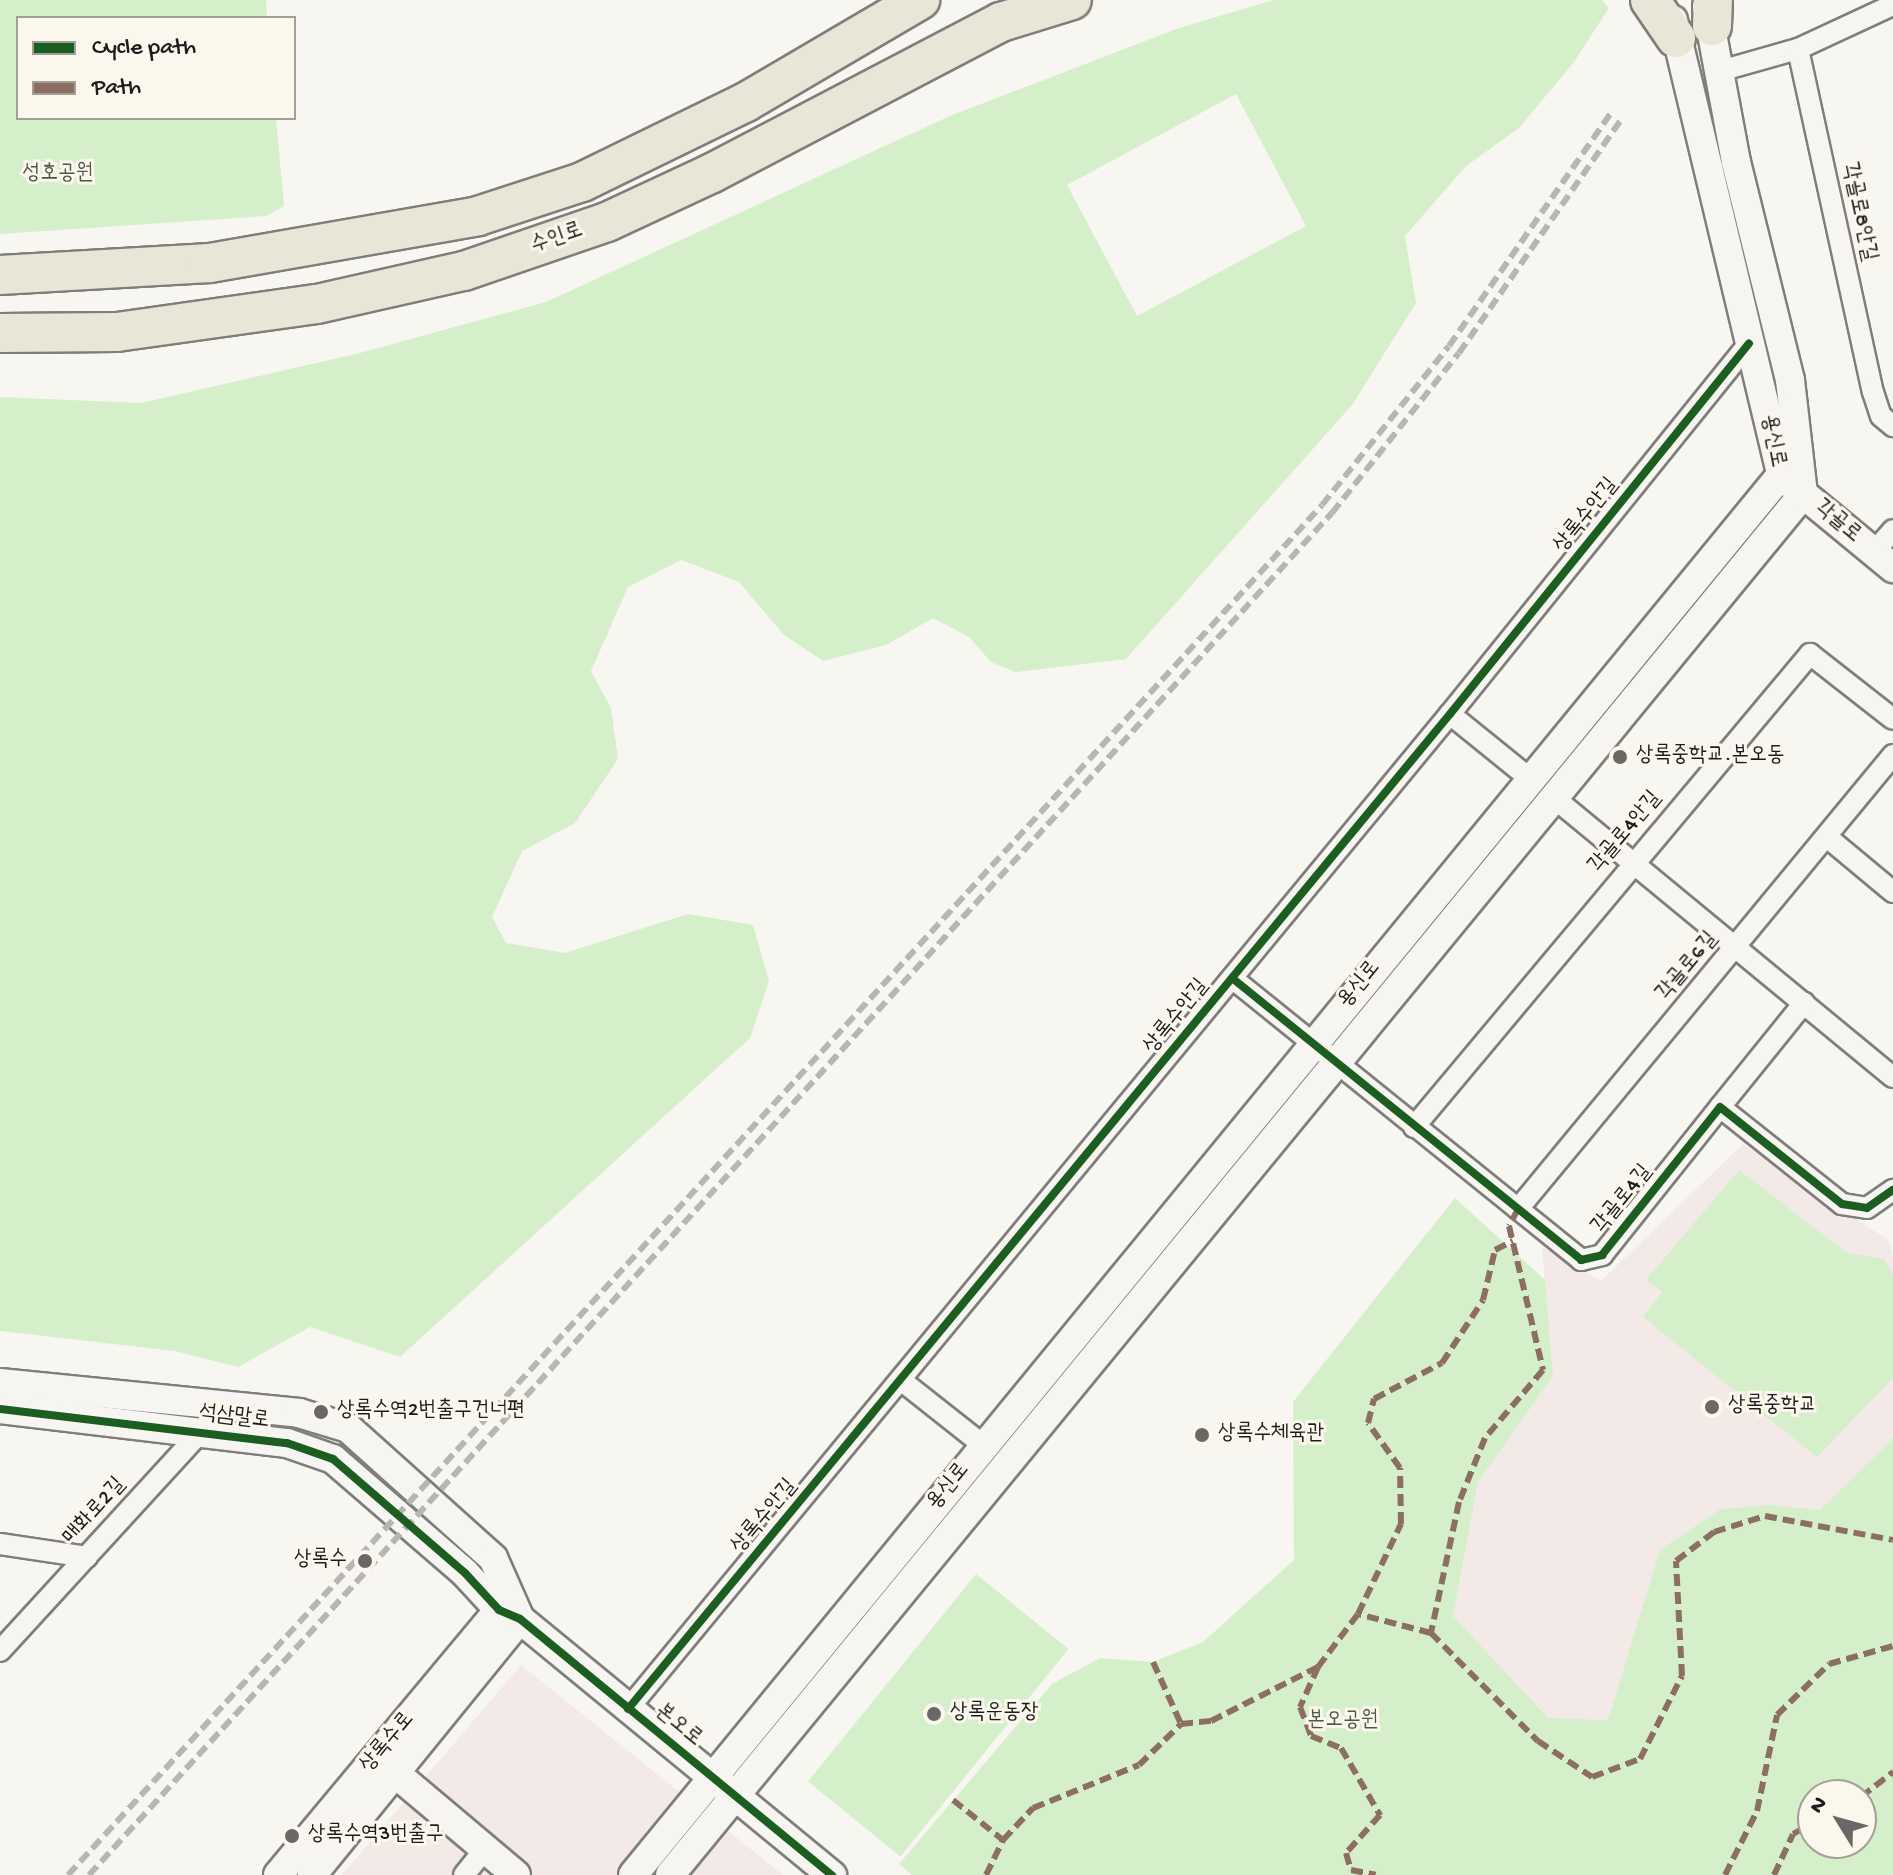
<!DOCTYPE html>
<meta charset="utf-8">
<style>
body{margin:0}
#map{position:relative;width:1893px;height:1875px;overflow:hidden;background:#f8f6f0;font-family:"Gochi Hand","Poor Story",sans-serif}
div>[style]{position:absolute}
.built>*{inset:0;background:#f3e9e7}
.green>*{inset:0;background:#d4efca;transform-origin:0 0}
.roads{filter:drop-shadow(2px 0 #7f7e7b) drop-shadow(-2px 0 #7f7e7b) drop-shadow(0 2px #7f7e7b) drop-shadow(0 -2px #7f7e7b)}
.street>*{height:20px;margin:-10px;padding:0 10px;transform-origin:10px;border-radius:10px;background:#f6f5f1}
.secondary>*{height:28px;margin:-14px;padding:0 14px;transform-origin:14px;border-radius:14px;background:#f6f5f1}
.highway>*{height:38px;margin:-19px;padding:0 19px;transform-origin:19px;border-radius:19px;background:#e9e6d8}
.rail>*{height:6px;margin-top:-3px;transform-origin:0;background:repeating-linear-gradient(90deg,#b7b6b4 0 12px,transparent 0 18px)}
.quiet>*{height:6px;margin-top:-3px;transform-origin:0;background:repeating-linear-gradient(90deg,#8d6e63 0 12px,transparent 0 18px)}
.cycleway>*{height:8px;margin:-4px;padding:0 4px;transform-origin:4px;border-radius:4px;background:#1b5e20}
.dots>*{width:22px;height:22px;translate:-50% -50%;box-sizing:border-box;border:4px solid #fbf7ec;border-radius:50%}
span{translate:-50% -50%;white-space:nowrap;text-align:center;line-height:1.15;-webkit-text-stroke:6px #fbf7ec;paint-order:stroke}
.park-label{font-size:22px;color:#4a5a47}
.street-label{font-size:22px;color:#1c1c1c}
.poi-label{font-size:22px;color:#1c1c1c}
.left{translate:0 -50%;text-align:left}
.right{translate:-100% -50%;text-align:right}
.legend{position:absolute;left:16px;top:16px;width:280px;height:104px;box-sizing:border-box;background:#fbf7ec;border:2px solid #a29f99;margin:0;padding:10px 14px;list-style:none;font-size:24px;color:#1c1c1c}
.legend li{display:flex;align-items:center;gap:16px;height:40px}
.legend b{width:40px;border:2px solid #a29f99}
.north{position:absolute;left:1797px;top:1779px;width:80px;height:80px;box-sizing:border-box;background:#fbf7ec;border:2px solid #a29f99;border-radius:50%;rotate:307deg;font-size:22px;font-weight:700;line-height:32px;text-align:center;color:#1c1c1c}
.north::after{content:'';display:block;margin:auto;width:28px;height:36px;background:#696866;clip-path:polygon(50% 0,100% 100%,50% 72%,0 100%)}
</style>
<div id="map">
<div class="built">
<i style="clip-path:polygon(1743px 1144px,1888px 1240px,1893px 1256px,1893px 1438px,1820px 1510px,1770px 1505px,1661px 1550px,1608px 1720px,1548px 1719px,1453px 1616px,1478px 1482px,1553px 1376px,1542px 1247px,1601px 1281px)"></i>
<i style="clip-path:polygon(521px 1665px,783px 1875px,342px 1875px)"></i>
</div>
<div class="green">
<i style="clip-path:polygon(0 0,266px 0,267px 18px,18px 18px,18px 118px,276px 118px,284px 206px,266px 216px,0 234px)"></i>
<i style="clip-path:polygon(evenodd,1274px 0,1602px 0,1609px 8px,1574px 62px,1519px 128px,1466px 166px,1405px 236px,1416px 303px,1352px 405px,1126px 659px,1015px 672px,991px 662px,969px 637px,933px 618px,886px 645px,823px 661px,784px 635px,739px 582px,681px 560px,628px 587px,591px 671px,611px 708px,618px 759px,575px 823px,522px 851px,492px 917px,506px 943px,565px 953px,688px 914px,753px 925px,769px 981px,750px 1038px,400px 1357px,310px 1327px,238px 1367px,175px 1351px,0 1331px,0 397px,141px 403px,360px 353px,546px 302px,950px 116px,1179px 28px,1274px 0,1236px 94px,1306px 226px,1137px 316px,1067px 185px,1236px 94px)"></i>
<i style="clip-path:polygon(1739px 1170px,1847px 1253px,1884px 1259px,1893px 1276px,1893px 1378px,1817px 1457px,1643px 1317px,1662px 1292px,1646px 1280px)"></i>
<i style="clip-path:polygon(evenodd,1455px 1198px,1545px 1280px,1553px 1376px,1478px 1482px,1453px 1616px,1548px 1718px,1608px 1720px,1660px 1550px,1721px 1509px,1770px 1505px,1820px 1510px,1893px 1438px,1893px 1875px,912px 1875px,899px 1864px,1052px 1684px,1100px 1658px,1153px 1662px,1203px 1642px,1294px 1560px,1293px 1402px,1455px 1198px,1813px 1795px,1861px 1795px,1861px 1843px,1813px 1843px,1813px 1795px)"></i>
<i style="left:976px;top:1574px;width:119px;height:267px;rotate:39deg"></i>
</div>
<div class="roads">
<div class="street">
<i style="left:1798px;top:49px;width:351px;rotate:77.7deg"></i>
<i style="left:1873px;top:392px;width:25px;rotate:72deg"></i>
<i style="left:1881px;top:416px;width:16px;rotate:40deg"></i>
<i style="left:1720px;top:71px;width:81px;rotate:-15.8deg"></i>
<i style="left:1798px;top:49px;width:105px;rotate:-24.9deg"></i>
<i style="left:1874px;top:552px;width:29px;rotate:-49deg"></i>
<i style="left:1450px;top:714px;width:102px;rotate:39deg"></i>
<i style="left:1553px;top:797px;width:440px;rotate:39.5deg"></i>
<i style="left:1827px;top:837px;width:86px;rotate:39.8deg"></i>
<i style="left:1232px;top:978px;width:449px;rotate:38.9deg"></i>
<i style="left:1581px;top:1260px;width:22px;rotate:-13deg"></i>
<i style="left:1602px;top:1255px;width:189px;rotate:-51.4deg"></i>
<i style="left:1720px;top:1107px;width:156px;rotate:38.5deg"></i>
<i style="left:1842px;top:1204px;width:25px;rotate:9deg"></i>
<i style="left:1867px;top:1208px;width:32px;rotate:-35deg"></i>
<i style="left:1720px;top:1107px;width:134px;rotate:-51.1deg"></i>
<i style="left:1414px;top:1127px;width:617px;rotate:-50.06deg"></i>
<i style="left:1810px;top:654px;width:105px;rotate:38.1deg"></i>
<i style="left:1518px;top:1209px;width:589px;rotate:-50.44deg"></i>
<i style="left:902px;top:1381px;width:103px;rotate:38.3deg"></i>
<i style="left:0;top:1544px;width:88px;rotate:8.5deg"></i>
<i style="left:0;top:1651px;width:304px;rotate:-47.5deg"></i>
<i style="left:628px;top:1709px;width:1291px;rotate:-50.44deg"></i>
<i style="left:1450px;top:714px;width:476px;rotate:-51.1deg"></i>
<i style="left:464px;top:1875px;width:33px;rotate:-51deg"></i>
</div>
<div class="secondary">
<i style="left:1673px;top:20px;width:468px;rotate:76.6deg"></i>
<i style="left:1790px;top:483px;width:134px;rotate:39.5deg"></i>
<i style="left:0;top:1383px;width:301px;rotate:5.7deg"></i>
<i style="left:299px;top:1413px;width:51px;rotate:17deg"></i>
<i style="left:348px;top:1428px;width:195px;rotate:41.9deg"></i>
<i style="left:493px;top:1558px;width:67px;rotate:66.1deg"></i>
<i style="left:520px;top:1619px;width:330px;rotate:129.1deg"></i>
<i style="left:0;top:1409px;width:289px;rotate:6.8deg"></i>
<i style="left:287px;top:1443px;width:49px;rotate:19.2deg"></i>
<i style="left:333px;top:1459px;width:174px;rotate:40.8deg"></i>
<i style="left:465px;top:1573px;width:50px;rotate:47.4deg"></i>
<i style="left:499px;top:1610px;width:23px;rotate:23deg"></i>
<i style="left:520px;top:1619px;width:404px;rotate:39.4deg"></i>
<i style="left:395px;top:1773px;width:158px;rotate:40.1deg"></i>
<i style="left:278px;top:1875px;width:345px;rotate:-50.2deg"></i>
<i style="left:633px;top:1875px;width:1810px;rotate:-50.65deg"></i>
<i style="left:670px;top:1875px;width:1786px;rotate:-50.63deg"></i>
<i style="left:1803px;top:494px;width:115px;rotate:-96.5deg"></i>
<i style="left:1790px;top:380px;width:225px;rotate:-103.9deg"></i>
<i style="left:1736px;top:162px;width:158px;rotate:-100.6deg"></i>
</div>
<div class="highway">
<i style="left:1650px;top:0;width:46px;rotate:55.6deg"></i>
<i style="left:1712px;top:26px;width:26px;rotate:-88deg"></i>
<i style="left:0;top:275px;width:210px;rotate:-3.3deg"></i>
<i style="left:210px;top:263px;width:272px;rotate:-9.9deg"></i>
<i style="left:478px;top:216px;width:109px;rotate:-18.1deg"></i>
<i style="left:582px;top:182px;width:182px;rotate:-26deg"></i>
<i style="left:746px;top:102px;width:202px;rotate:-30.4deg"></i>
<i style="left:0;top:333px;width:117px;rotate:-0.5deg"></i>
<i style="left:117px;top:332px;width:202px;rotate:-8deg"></i>
<i style="left:317px;top:304px;width:151px;rotate:-12.7deg"></i>
<i style="left:464px;top:271px;width:151px;rotate:-18.9deg"></i>
<i style="left:607px;top:222px;width:116px;rotate:-25deg"></i>
<i style="left:712px;top:173px;width:326px;rotate:-27.6deg"></i>
<i style="left:1001px;top:22px;width:74px;rotate:-17.2deg"></i>
</div>
</div>
<div class="rail">
<i style="left:68px;top:1875px;width:1857px;rotate:-47.53deg"></i>
<i style="left:1322px;top:505px;width:203px;rotate:-51.4deg"></i>
<i style="left:1449px;top:346px;width:287px;rotate:-55.2deg"></i>
<i style="left:89px;top:1875px;width:1844px;rotate:-47.62deg"></i>
<i style="left:1332px;top:513px;width:204px;rotate:-51.6deg"></i>
<i style="left:1459px;top:353px;width:287px;rotate:-55.2deg"></i>
</div>
<div class="quiet">
<i style="left:1518px;top:1209px;width:19px;rotate:118deg"></i>
<i style="left:1509px;top:1226px;width:148px;rotate:76.7deg"></i>
<i style="left:1543px;top:1370px;width:89px;rotate:130.5deg"></i>
<i style="left:1485px;top:1438px;width:69px;rotate:112.1deg"></i>
<i style="left:1459px;top:1502px;width:134px;rotate:102.1deg"></i>
<i style="left:1431px;top:1633px;width:152px;rotate:45.3deg"></i>
<i style="left:1538px;top:1741px;width:65px;rotate:33.7deg"></i>
<i style="left:1592px;top:1777px;width:51px;rotate:-20.6deg"></i>
<i style="left:1640px;top:1759px;width:93px;rotate:-63.2deg"></i>
<i style="left:1682px;top:1676px;width:115px;rotate:-93deg"></i>
<i style="left:1676px;top:1561px;width:48px;rotate:-37.3deg"></i>
<i style="left:1714px;top:1532px;width:53px;rotate:-17.4deg"></i>
<i style="left:1765px;top:1516px;width:130px;rotate:10.6deg"></i>
<i style="left:1431px;top:1633px;width:75px;rotate:-165.4deg"></i>
<i style="left:1358px;top:1614px;width:100px;rotate:-64.5deg"></i>
<i style="left:1401px;top:1524px;width:56px;rotate:-91deg"></i>
<i style="left:1400px;top:1468px;width:55px;rotate:-125.4deg"></i>
<i style="left:1368px;top:1423px;width:25px;rotate:-76deg"></i>
<i style="left:1374px;top:1399px;width:77px;rotate:-27.9deg"></i>
<i style="left:1442px;top:1363px;width:75px;rotate:-56.9deg"></i>
<i style="left:1483px;top:1300px;width:51px;rotate:-76.5deg"></i>
<i style="left:1495px;top:1250px;width:20px;rotate:-27deg"></i>
<i style="left:1153px;top:1662px;width:68px;rotate:65.7deg"></i>
<i style="left:1318px;top:1667px;width:44px;rotate:114.2deg"></i>
<i style="left:1300px;top:1707px;width:31px;rotate:69deg"></i>
<i style="left:1311px;top:1736px;width:32px;rotate:22deg"></i>
<i style="left:1341px;top:1748px;width:78px;rotate:59.8deg"></i>
<i style="left:1380px;top:1815px;width:51px;rotate:131.8deg"></i>
<i style="left:1346px;top:1853px;width:18px;rotate:74deg"></i>
<i style="left:1351px;top:1870px;width:25px;rotate:11deg"></i>
<i style="left:1861px;top:1797px;width:41px;rotate:-38deg"></i>
<i style="left:953px;top:1800px;width:64px;rotate:38.7deg"></i>
<i style="left:986px;top:1875px;width:39px;rotate:-64deg"></i>
<i style="left:1003px;top:1840px;width:44px;rotate:-46.8deg"></i>
<i style="left:1033px;top:1808px;width:114px;rotate:-22.1deg"></i>
<i style="left:1139px;top:1765px;width:59px;rotate:-44.3deg"></i>
<i style="left:1181px;top:1724px;width:30px;rotate:-6deg"></i>
<i style="left:1211px;top:1721px;width:120px;rotate:-26.8deg"></i>
<i style="left:1318px;top:1667px;width:66px;rotate:-53deg"></i>
<i style="left:1725px;top:1875px;width:72px;rotate:-63.4deg"></i>
<i style="left:1757px;top:1811px;width:98px;rotate:-78.2deg"></i>
<i style="left:1777px;top:1715px;width:73px;rotate:-44.4deg"></i>
<i style="left:1829px;top:1664px;width:66px;rotate:-15.7deg"></i>
<i style="left:1774px;top:1875px;width:45px;rotate:-65.1deg"></i>
<i style="left:1793px;top:1834px;width:23px;rotate:-29deg"></i>
</div>
<div class="cycleway">
<i style="left:1232px;top:978px;width:449px;rotate:38.9deg"></i>
<i style="left:1581px;top:1260px;width:22px;rotate:-13deg"></i>
<i style="left:1602px;top:1255px;width:189px;rotate:-51.4deg"></i>
<i style="left:1720px;top:1107px;width:156px;rotate:38.5deg"></i>
<i style="left:1842px;top:1204px;width:25px;rotate:9deg"></i>
<i style="left:1867px;top:1208px;width:32px;rotate:-35deg"></i>
<i style="left:0;top:1409px;width:289px;rotate:6.8deg"></i>
<i style="left:287px;top:1443px;width:49px;rotate:19.2deg"></i>
<i style="left:333px;top:1459px;width:174px;rotate:40.8deg"></i>
<i style="left:465px;top:1573px;width:50px;rotate:47.4deg"></i>
<i style="left:499px;top:1610px;width:23px;rotate:23deg"></i>
<i style="left:520px;top:1619px;width:404px;rotate:39.4deg"></i>
<i style="left:628px;top:1709px;width:1291px;rotate:-50.44deg"></i>
<i style="left:1450px;top:714px;width:476px;rotate:-51.1deg"></i>
</div>
<div class="dots">
<i style="left:1620px;top:757px;background:#696866"></i>
<i style="left:1712px;top:1407px;background:#696866"></i>
<i style="left:321px;top:1412px;background:#696866"></i>
<i style="left:1202px;top:1435px;background:#696866"></i>
<i style="left:365px;top:1561px;background:#696866"></i>
<i style="left:934px;top:1714px;background:#696866"></i>
<i style="left:292px;top:1836px;background:#696866"></i>
</div>
<div class="park-label">
<span style="left:58px;top:175px">성호공원</span>
<span style="left:1343px;top:1722px">본오공원</span>
</div>
<div class="street-label">
<span style="left:1858px;top:212px;rotate:78deg">각골로8안길</span>
<span style="left:557px;top:239px;rotate:-19deg">수인로</span>
<span style="left:1772px;top:441px;rotate:79deg">용신로</span>
<span style="left:1587px;top:516px;rotate:-51deg">상록수안길</span>
<span style="left:1837px;top:522px;rotate:40deg">각골로</span>
<span style="left:1626px;top:833px;rotate:-50deg">각골로4안길</span>
<span style="left:1688px;top:967px;rotate:-50deg">각골로6길</span>
<span style="left:1360px;top:985px;rotate:-51deg">용신로</span>
<span style="left:1177px;top:1017px;rotate:-51deg">상록수안길</span>
<span style="left:1623px;top:1200px;rotate:-51deg">각골로4길</span>
<span style="left:234px;top:1418px;rotate:7deg">석삼말로</span>
<span style="left:949px;top:1487px;rotate:-51deg">용신로</span>
<span style="left:95px;top:1512px;rotate:-48deg">매화로2길</span>
<span style="left:765px;top:1517px;rotate:-50deg">상록수안길</span>
<span style="left:678px;top:1726px;rotate:39deg">본오로</span>
<span style="left:388px;top:1743px;rotate:-50deg">상록수로</span>
</div>
<div class="poi-label">
<span class="left" style="left:1636px;top:757px">상록중학교.본오동</span>
<span class="left" style="left:1728px;top:1407px">상록중학교</span>
<span class="left" style="left:337px;top:1412px">상록수역2번출구건너편</span>
<span class="left" style="left:1218px;top:1435px">상록수체육관</span>
<span class="right" style="left:347px;top:1561px">상록수</span>
<span class="left" style="left:950px;top:1714px">상록운동장</span>
<span class="left" style="left:308px;top:1836px">상록수역3번출구</span>
</div>
<ul class="legend">
<li><b style="height:10px;background:#1b5e20"></b>Cycle path</li>
<li><b style="height:10px;background:#8d6e63"></b>Path</li>
</ul>
<div class="north">N</div>
</div>
